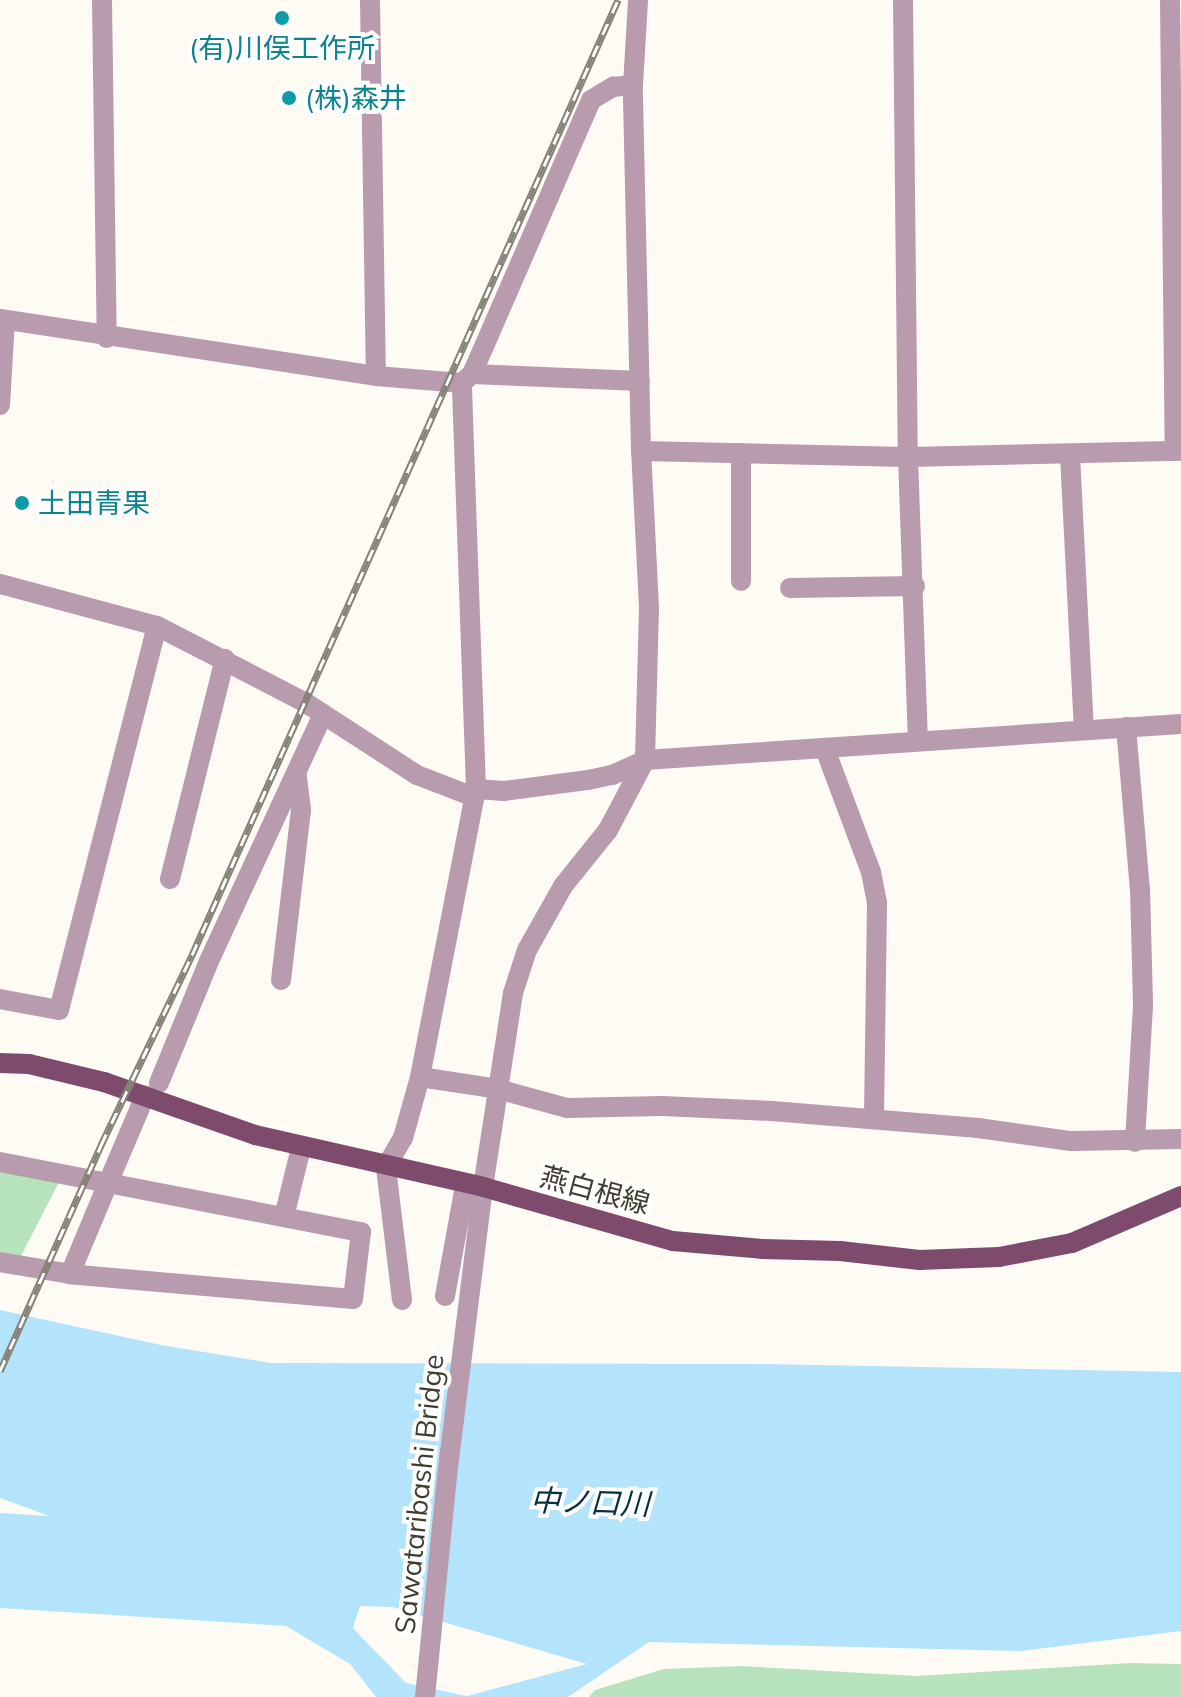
<!DOCTYPE html>
<meta charset="utf-8">
<style>
body{margin:0}
#map{position:relative;width:1181px;height:1697px;overflow:hidden;background:#fefbf5;font-family:Mulish,"Noto Sans JP",sans-serif}
div>[style]{position:absolute}
.green>*{inset:0;background:#b7e3bc}
.water>*{inset:0;background:#b4e4fb}
.minor>*{height:20px;margin:-10px;padding:0 10px;transform-origin:10px;border-radius:10px;background:#b99bae}
.major>*{height:20px;margin:-10px;padding:0 10px;transform-origin:10px;border-radius:10px;background:#7e4b6d}
.rail>*{height:7px;margin-top:-3.5px;transform-origin:0;background:repeating-linear-gradient(90deg,#fff 0 12px,#868177 0 24px);box-sizing:border-box;border-block:2px solid #868177}
.dots>*{width:22px;height:22px;translate:-50% -50%;box-sizing:border-box;border:4px solid #fff;border-radius:50%}
span{translate:-50% -50%;white-space:nowrap;text-align:center;line-height:1.15;-webkit-text-stroke:8px #fff;paint-order:stroke}
.culture-label{font-size:28px;color:#0d838f}
.left{translate:0 -50%;text-align:left}
.street-label{font-size:28px;color:#423c30}
.water-label{font-size:30px;color:#072f3f;font-style:italic}
</style>
<div id="map">
<div class="green">
<i style="clip-path:polygon(0 1169px,60px 1180px,18px 1262px,0 1256px)"></i>
<i style="clip-path:polygon(1131px 1663px,1181px 1664px,1181px 1697px,589px 1697px,595px 1690px,664px 1669px,742px 1666px,916px 1676px)"></i>
</div>
<div class="water">
<i style="clip-path:polygon(evenodd,0 1310px,161px 1345px,271px 1363px,764px 1364px,1181px 1372px,1181px 1631px,1021px 1651px,649px 1642px,568px 1697px,376px 1697px,350px 1664px,286px 1626px,0 1608px,0 1513px,49px 1516px,0 1498px,0 1310px,360px 1606px,392px 1607px,587px 1664px,467px 1696px,406px 1683px,353px 1628px,360px 1606px)"></i>
</div>
<div class="minor">
<i style="left:102px;top:0;width:338px;rotate:89.2deg"></i>
<i style="left:370px;top:0;width:376px;rotate:89.1deg"></i>
<i style="left:903px;top:0;width:457px;rotate:89.4deg"></i>
<i style="left:908px;top:457px;width:284px;rotate:88deg"></i>
<i style="left:1170px;top:0;width:451px;rotate:89.4deg"></i>
<i style="left:0;top:319px;width:380px;rotate:8.6deg"></i>
<i style="left:376px;top:376px;width:86px;rotate:4.7deg"></i>
<i style="left:462px;top:383px;width:13px;rotate:-42deg"></i>
<i style="left:472px;top:374px;width:168px;rotate:2.4deg"></i>
<i style="left:472px;top:374px;width:299px;rotate:-66.5deg"></i>
<i style="left:591px;top:100px;width:26px;rotate:-31deg"></i>
<i style="left:613px;top:87px;width:20px;rotate:-6deg"></i>
<i style="left:0;top:405px;width:85px;rotate:-86.6deg"></i>
<i style="left:641px;top:451px;width:267px;rotate:1.3deg"></i>
<i style="left:908px;top:457px;width:273px;rotate:-1.3deg"></i>
<i style="left:741px;top:453px;width:128px;rotate:90deg"></i>
<i style="left:1070px;top:455px;width:275px;rotate:87.1deg"></i>
<i style="left:0;top:584px;width:163px;rotate:15deg"></i>
<i style="left:157px;top:626px;width:168px;rotate:27.3deg"></i>
<i style="left:306px;top:703px;width:132px;rotate:33deg"></i>
<i style="left:417px;top:775px;width:61px;rotate:21.1deg"></i>
<i style="left:790px;top:588px;width:125px;rotate:-0.9deg"></i>
<i style="left:1126px;top:727px;width:163px;rotate:85.1deg"></i>
<i style="left:1140px;top:889px;width:117px;rotate:88.5deg"></i>
<i style="left:1143px;top:1006px;width:136px;rotate:93.4deg"></i>
<i style="left:825px;top:749px;width:131px;rotate:69.5deg"></i>
<i style="left:871px;top:872px;width:32px;rotate:79deg"></i>
<i style="left:877px;top:903px;width:216px;rotate:90.8deg"></i>
<i style="left:476px;top:789px;width:28px;rotate:4deg"></i>
<i style="left:504px;top:791px;width:85px;rotate:-7.5deg"></i>
<i style="left:588px;top:780px;width:25px;rotate:-12deg"></i>
<i style="left:612px;top:775px;width:36px;rotate:-24deg"></i>
<i style="left:645px;top:760px;width:537px;rotate:-3.84deg"></i>
<i style="left:170px;top:879px;width:227px;rotate:-76deg"></i>
<i style="left:281px;top:980px;width:171px;rotate:-83.3deg"></i>
<i style="left:301px;top:810px;width:35px;rotate:-97deg"></i>
<i style="left:0;top:999px;width:60px;rotate:10.6deg"></i>
<i style="left:59px;top:1010px;width:396px;rotate:-75.7deg"></i>
<i style="left:420px;top:1077px;width:79px;rotate:8.7deg"></i>
<i style="left:498px;top:1089px;width:72px;rotate:15.4deg"></i>
<i style="left:567px;top:1108px;width:95px;rotate:-1.2deg"></i>
<i style="left:662px;top:1106px;width:110px;rotate:2.6deg"></i>
<i style="left:772px;top:1111px;width:207px;rotate:4.7deg"></i>
<i style="left:978px;top:1128px;width:94px;rotate:8deg"></i>
<i style="left:1071px;top:1141px;width:110px;rotate:-1deg"></i>
<i style="left:159px;top:1083px;width:132px;rotate:-67.7deg"></i>
<i style="left:209px;top:961px;width:272px;rotate:-65.2deg"></i>
<i style="left:0;top:1162px;width:110px;rotate:11deg"></i>
<i style="left:108px;top:1183px;width:258px;rotate:11deg"></i>
<i style="left:361px;top:1232px;width:67px;rotate:96.8deg"></i>
<i style="left:353px;top:1299px;width:284px;rotate:-175deg"></i>
<i style="left:70px;top:1274px;width:99px;rotate:-67.3deg"></i>
<i style="left:108px;top:1183px;width:95px;rotate:-67deg"></i>
<i style="left:284px;top:1217px;width:71px;rotate:-76.2deg"></i>
<i style="left:0;top:1262px;width:71px;rotate:9.7deg"></i>
<i style="left:445px;top:1296px;width:112px;rotate:-79.7deg"></i>
<i style="left:402px;top:1300px;width:134px;rotate:-96.9deg"></i>
<i style="left:386px;top:1167px;width:34px;rotate:-60deg"></i>
<i style="left:403px;top:1138px;width:63px;rotate:-74.4deg"></i>
<i style="left:420px;top:1077px;width:293px;rotate:-79deg"></i>
<i style="left:476px;top:789px;width:406px;rotate:-92deg"></i>
<i style="left:425px;top:1697px;width:222px;rotate:-84.3deg"></i>
<i style="left:447px;top:1476px;width:291px;rotate:-82.9deg"></i>
<i style="left:483px;top:1187px;width:196px;rotate:-81.2deg"></i>
<i style="left:513px;top:993px;width:45px;rotate:-72deg"></i>
<i style="left:527px;top:950px;width:73px;rotate:-60.6deg"></i>
<i style="left:563px;top:886px;width:72px;rotate:-51.2deg"></i>
<i style="left:608px;top:830px;width:79px;rotate:-62.1deg"></i>
<i style="left:645px;top:760px;width:153px;rotate:-88.5deg"></i>
<i style="left:649px;top:607px;width:156px;rotate:-92.9deg"></i>
<i style="left:641px;top:451px;width:366px;rotate:-91.3deg"></i>
<i style="left:633px;top:85px;width:85px;rotate:-86.6deg"></i>
</div>
<div class="major">
<i style="left:0;top:1063px;width:29px;rotate:2deg"></i>
<i style="left:29px;top:1064px;width:77px;rotate:13.5deg"></i>
<i style="left:104px;top:1082px;width:160px;rotate:19.3deg"></i>
<i style="left:255px;top:1135px;width:234px;rotate:12.8deg"></i>
<i style="left:483px;top:1187px;width:198px;rotate:15.9deg"></i>
<i style="left:673px;top:1241px;width:89px;rotate:5.1deg"></i>
<i style="left:762px;top:1249px;width:78px;rotate:1.5deg"></i>
<i style="left:840px;top:1251px;width:80px;rotate:6.5deg"></i>
<i style="left:919px;top:1260px;width:80px;rotate:-2.1deg"></i>
<i style="left:999px;top:1257px;width:74px;rotate:-10.9deg"></i>
<i style="left:1072px;top:1243px;width:119px;rotate:-23.3deg"></i>
</div>
<div class="rail">
<i style="left:0;top:1371px;width:248px;rotate:-65.9deg"></i>
<i style="left:101px;top:1145px;width:211px;rotate:-64.4deg"></i>
<i style="left:192px;top:955px;width:1046px;rotate:-65.96deg"></i>
</div>
<div class="dots">
<i style="left:282px;top:18px;background:#0f9aa8"></i>
<i style="left:289px;top:98px;background:#0f9aa8"></i>
<i style="left:22px;top:503px;background:#0f9aa8"></i>
</div>
<div class="culture-label">
<span style="left:282px;top:48px">(有)川俣工作所</span>
<span class="left" style="left:305px;top:98px">(株)森井</span>
<span class="left" style="left:38px;top:503px">土田青果</span>
</div>
<div class="street-label">
<span style="left:595px;top:1190px;rotate:15deg">燕白根線</span>
<span style="left:419px;top:1494px;rotate:-84deg">Sawataribashi Bridge</span>
</div>
<div class="water-label">
<span style="left:590px;top:1502px;rotate:2deg">中ノ口川</span>
</div>
</div>
